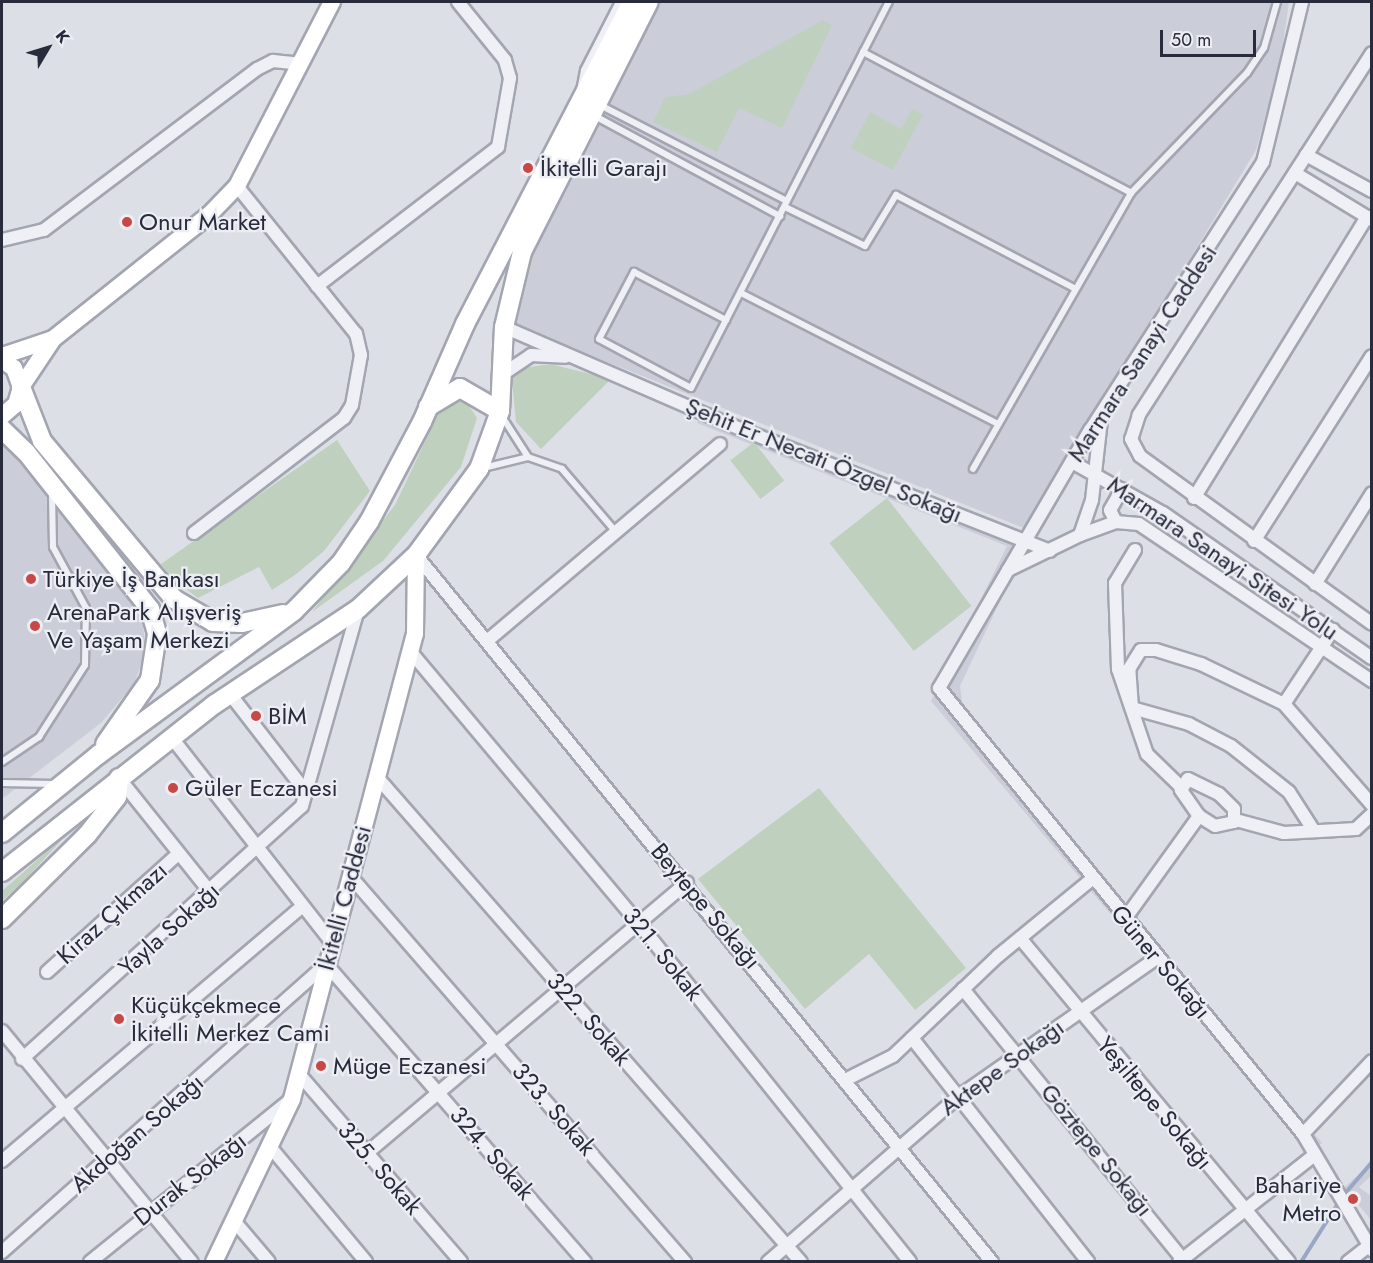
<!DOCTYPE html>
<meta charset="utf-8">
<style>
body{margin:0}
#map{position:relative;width:1373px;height:1263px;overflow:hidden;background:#dddfe6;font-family:Jost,sans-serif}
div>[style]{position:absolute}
.built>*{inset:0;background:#cbced8}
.green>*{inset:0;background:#c0d0bf;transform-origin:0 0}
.stream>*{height:4px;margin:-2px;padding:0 2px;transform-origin:2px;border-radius:2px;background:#99a7c5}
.roads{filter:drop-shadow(2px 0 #a3a5b0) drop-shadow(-2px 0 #a3a5b0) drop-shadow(0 2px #a3a5b0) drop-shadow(0 -2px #a3a5b0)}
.lane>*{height:6px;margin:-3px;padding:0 3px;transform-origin:3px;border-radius:3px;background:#eff0f5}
.street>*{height:12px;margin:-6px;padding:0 6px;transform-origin:6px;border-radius:6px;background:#eff0f5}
.secondary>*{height:16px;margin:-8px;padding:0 8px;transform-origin:8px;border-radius:8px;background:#fff}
.primary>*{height:18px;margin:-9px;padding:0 9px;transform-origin:9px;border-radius:9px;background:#fff}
.dots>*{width:16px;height:16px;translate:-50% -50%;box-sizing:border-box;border:3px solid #eceef4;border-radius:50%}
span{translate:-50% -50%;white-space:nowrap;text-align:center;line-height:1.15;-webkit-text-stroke:4.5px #eceef4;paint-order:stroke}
.poi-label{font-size:24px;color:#272b3c}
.left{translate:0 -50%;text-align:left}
.right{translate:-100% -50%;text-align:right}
.street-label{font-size:24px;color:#272b3c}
.frame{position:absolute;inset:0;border:3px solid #272b3c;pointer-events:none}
.north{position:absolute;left:18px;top:18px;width:60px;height:60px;-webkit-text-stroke:4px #eceef4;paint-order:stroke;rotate:52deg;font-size:16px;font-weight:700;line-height:24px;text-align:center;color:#272b3c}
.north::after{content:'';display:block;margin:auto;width:21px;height:27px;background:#272b3c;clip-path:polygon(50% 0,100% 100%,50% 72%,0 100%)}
.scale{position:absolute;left:1160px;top:30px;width:96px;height:27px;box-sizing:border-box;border:3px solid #272b3c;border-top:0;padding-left:8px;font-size:18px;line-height:21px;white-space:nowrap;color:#272b3c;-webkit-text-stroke:4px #eceef4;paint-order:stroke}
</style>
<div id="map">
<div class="built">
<i style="clip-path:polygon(658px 2px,1289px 2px,1280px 65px,1256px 150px,1026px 529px,512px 324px,522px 272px)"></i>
<i style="clip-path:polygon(705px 405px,1038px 537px,1010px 580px,960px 686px,963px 708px,1322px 1143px,1310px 1151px,931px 701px,1007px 546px,697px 423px)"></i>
<i style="clip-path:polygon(2px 442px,132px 597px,142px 618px,146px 651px,134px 684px,101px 723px,2px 799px)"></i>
<i style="clip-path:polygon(1371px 1163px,1371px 1176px,1359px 1187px,1371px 1196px,1371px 1220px,1350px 1195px,1342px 1202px,1336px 1195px)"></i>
</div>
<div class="green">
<i style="clip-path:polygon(823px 20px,832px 25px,782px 128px,739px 108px,717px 152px,653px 122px,665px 97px,689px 94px)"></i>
<i style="clip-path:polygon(912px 109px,923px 115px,893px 170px,851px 148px,870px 112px,901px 129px)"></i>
<i style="clip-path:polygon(550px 364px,611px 379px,541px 449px,516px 422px,511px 370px)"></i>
<i style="clip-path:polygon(455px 399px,465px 400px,477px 418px,461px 467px,383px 561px,312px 612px,395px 505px,441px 408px)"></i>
<i style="clip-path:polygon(337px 440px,370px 491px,324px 551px,295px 575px,272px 590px,259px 567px,198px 598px,170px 577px,161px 564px)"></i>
<i style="left:754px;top:442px;width:49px;height:30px;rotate:52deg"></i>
<i style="left:887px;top:498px;width:137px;height:73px;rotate:52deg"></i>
<i style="clip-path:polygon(819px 788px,966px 968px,915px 1010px,869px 954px,805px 1009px,698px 879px)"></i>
<i style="clip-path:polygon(68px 833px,22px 883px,2px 901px,2px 891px)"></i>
</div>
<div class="stream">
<i style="left:1343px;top:1196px;width:45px;rotate:-49.5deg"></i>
<i style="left:1301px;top:1262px;width:71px;rotate:-57.7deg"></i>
</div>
<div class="roads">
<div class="lane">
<i style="left:863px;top:52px;width:303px;rotate:27.7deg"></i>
<i style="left:580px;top:91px;width:21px;rotate:-79deg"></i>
<i style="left:584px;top:70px;width:76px;rotate:-62.8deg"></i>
<i style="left:598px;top:104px;width:212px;rotate:27.2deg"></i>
<i style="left:593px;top:115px;width:213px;rotate:28.4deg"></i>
<i style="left:785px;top:207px;width:89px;rotate:26deg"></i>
<i style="left:865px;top:246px;width:60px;rotate:-58.7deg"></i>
<i style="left:896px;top:195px;width:201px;rotate:27.6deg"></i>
<i style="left:634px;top:272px;width:104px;rotate:27.6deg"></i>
<i style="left:726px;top:320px;width:76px;rotate:117.2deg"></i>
<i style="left:691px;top:388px;width:104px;rotate:-152deg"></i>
<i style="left:599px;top:339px;width:76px;rotate:-62.4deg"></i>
<i style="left:741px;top:293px;width:288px;rotate:27deg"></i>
<i style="left:726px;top:320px;width:357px;rotate:-62.9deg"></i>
<i style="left:503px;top:418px;width:46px;rotate:57.3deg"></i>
<i style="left:483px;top:468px;width:46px;rotate:-13.7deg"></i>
<i style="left:528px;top:457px;width:36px;rotate:19deg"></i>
<i style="left:562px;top:469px;width:83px;rotate:49.4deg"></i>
<i style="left:973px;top:469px;width:318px;rotate:-60.2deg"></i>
<i style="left:1131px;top:193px;width:167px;rotate:-46deg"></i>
<i style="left:1247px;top:73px;width:30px;rotate:-56deg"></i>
<i style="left:1264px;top:48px;width:48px;rotate:-74.2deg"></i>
<i style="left:2px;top:762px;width:45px;rotate:-34deg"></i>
<i style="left:39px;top:737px;width:85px;rotate:-57.4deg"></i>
<i style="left:85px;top:665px;width:57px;rotate:-89deg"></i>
<i style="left:86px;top:608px;width:69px;rotate:-118.4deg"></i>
<i style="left:53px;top:547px;width:54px;rotate:-91.1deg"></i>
<i style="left:2px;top:783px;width:53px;rotate:1.1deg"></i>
</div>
<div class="street">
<i style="left:1302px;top:2px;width:165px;rotate:103.7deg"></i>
<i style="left:1263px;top:162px;width:319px;rotate:122.8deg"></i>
<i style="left:1090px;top:430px;width:299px;rotate:120.3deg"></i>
<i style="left:939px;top:688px;width:576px;rotate:50.78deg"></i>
<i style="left:1303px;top:1134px;width:135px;rotate:59.3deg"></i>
<i style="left:1372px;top:53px;width:431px;rotate:122.8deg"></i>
<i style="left:1139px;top:415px;width:25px;rotate:108deg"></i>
<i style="left:1131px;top:439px;width:19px;rotate:62deg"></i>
<i style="left:1140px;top:456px;width:286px;rotate:35.9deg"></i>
<i style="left:1306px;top:155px;width:75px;rotate:28.6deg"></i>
<i style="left:1295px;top:173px;width:90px;rotate:31.4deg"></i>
<i style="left:2px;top:240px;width:43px;rotate:-13.4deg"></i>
<i style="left:44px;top:230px;width:267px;rotate:-37.1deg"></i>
<i style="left:257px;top:69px;width:18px;rotate:-27deg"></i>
<i style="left:273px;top:61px;width:27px;rotate:6deg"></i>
<i style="left:317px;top:286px;width:228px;rotate:-37.5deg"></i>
<i style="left:498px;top:147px;width:70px;rotate:-80.1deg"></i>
<i style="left:510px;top:78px;width:19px;rotate:-106deg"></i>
<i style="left:505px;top:60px;width:75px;rotate:-129deg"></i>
<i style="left:504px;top:327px;width:244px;rotate:23.4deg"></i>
<i style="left:728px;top:424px;width:346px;rotate:21.5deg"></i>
<i style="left:503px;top:374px;width:34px;rotate:-34deg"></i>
<i style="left:531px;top:355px;width:34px;rotate:3deg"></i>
<i style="left:1072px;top:462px;width:104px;rotate:29.3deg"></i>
<i style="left:1163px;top:513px;width:254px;rotate:34.8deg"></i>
<i style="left:1194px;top:498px;width:330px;rotate:-58.4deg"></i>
<i style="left:1116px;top:522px;width:13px;rotate:-117deg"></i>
<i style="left:1110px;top:510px;width:24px;rotate:-60deg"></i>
<i style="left:194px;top:533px;width:189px;rotate:-37.5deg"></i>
<i style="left:344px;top:418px;width:15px;rotate:-58deg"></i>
<i style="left:352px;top:405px;width:51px;rotate:-79.8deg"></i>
<i style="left:361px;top:355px;width:22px;rotate:-103deg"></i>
<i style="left:356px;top:334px;width:190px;rotate:-128.8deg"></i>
<i style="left:1080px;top:535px;width:37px;rotate:-71deg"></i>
<i style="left:1092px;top:500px;width:81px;rotate:-83.6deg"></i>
<i style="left:1254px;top:541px;width:219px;rotate:-57.5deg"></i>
<i style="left:1135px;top:550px;width:39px;rotate:121deg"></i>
<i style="left:1115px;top:583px;width:86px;rotate:88deg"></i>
<i style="left:1118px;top:669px;width:90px;rotate:71.2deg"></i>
<i style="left:1147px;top:754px;width:46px;rotate:44.1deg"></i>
<i style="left:416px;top:555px;width:912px;rotate:50.83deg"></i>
<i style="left:1008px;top:570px;width:80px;rotate:-25.9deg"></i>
<i style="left:1080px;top:535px;width:38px;rotate:-20deg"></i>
<i style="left:1116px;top:522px;width:23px;rotate:5deg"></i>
<i style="left:1139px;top:524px;width:281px;rotate:34deg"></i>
<i style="left:1315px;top:584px;width:107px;rotate:-57.9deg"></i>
<i style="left:487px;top:641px;width:305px;rotate:-40.2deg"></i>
<i style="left:410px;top:651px;width:359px;rotate:50deg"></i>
<i style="left:641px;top:926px;width:430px;rotate:51.3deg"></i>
<i style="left:230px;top:694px;width:124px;rotate:52.2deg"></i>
<i style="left:1284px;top:704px;width:134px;rotate:48.9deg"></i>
<i style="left:172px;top:738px;width:261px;rotate:52deg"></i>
<i style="left:377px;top:777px;width:644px;rotate:48.84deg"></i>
<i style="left:119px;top:778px;width:146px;rotate:51.4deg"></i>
<i style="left:1188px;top:779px;width:34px;rotate:26deg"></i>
<i style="left:1219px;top:794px;width:21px;rotate:45deg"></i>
<i style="left:1234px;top:809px;width:13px;rotate:90deg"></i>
<i style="left:1234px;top:822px;width:19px;rotate:168deg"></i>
<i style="left:1215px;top:826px;width:19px;rotate:-148deg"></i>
<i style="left:1199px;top:816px;width:32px;rotate:-125deg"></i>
<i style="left:1181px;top:790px;width:13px;rotate:-58deg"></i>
<i style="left:1236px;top:820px;width:50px;rotate:15.2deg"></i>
<i style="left:1284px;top:833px;width:72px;rotate:-3.2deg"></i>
<i style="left:1356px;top:829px;width:22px;rotate:-43deg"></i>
<i style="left:1314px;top:831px;width:46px;rotate:-122.7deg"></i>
<i style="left:1289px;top:792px;width:74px;rotate:-141.6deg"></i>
<i style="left:1231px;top:746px;width:47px;rotate:-152.4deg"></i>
<i style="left:1189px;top:724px;width:59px;rotate:-164.3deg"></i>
<i style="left:1132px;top:708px;width:39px;rotate:-94deg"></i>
<i style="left:1129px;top:669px;width:22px;rotate:-58deg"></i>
<i style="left:1141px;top:650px;width:15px"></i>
<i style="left:1156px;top:650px;width:47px;rotate:17.3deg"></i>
<i style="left:1201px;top:664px;width:92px;rotate:25.7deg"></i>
<i style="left:1284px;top:704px;width:89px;rotate:-56.5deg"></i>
<i style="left:351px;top:877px;width:510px;rotate:49.06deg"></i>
<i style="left:1125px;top:919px;width:127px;rotate:-54.3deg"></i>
<i style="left:1020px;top:938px;width:421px;rotate:50.3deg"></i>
<i style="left:47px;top:972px;width:176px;rotate:-42deg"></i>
<i style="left:963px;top:989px;width:352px;rotate:50.9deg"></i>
<i style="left:2px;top:1031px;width:299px;rotate:50.6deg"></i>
<i style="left:912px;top:1038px;width:285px;rotate:51.8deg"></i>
<i style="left:22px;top:1059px;width:377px;rotate:-42.1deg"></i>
<i style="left:302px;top:806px;width:205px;rotate:-74.1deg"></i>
<i style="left:299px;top:1074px;width:248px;rotate:49.2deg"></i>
<i style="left:847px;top:1079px;width:51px;rotate:-26.6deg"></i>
<i style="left:893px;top:1056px;width:145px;rotate:-43.6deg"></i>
<i style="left:998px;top:956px;width:122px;rotate:-39.3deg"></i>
<i style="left:1303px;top:1134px;width:100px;rotate:-46.6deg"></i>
<i style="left:272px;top:1149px;width:147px;rotate:50.2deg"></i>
<i style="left:367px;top:1153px;width:419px;rotate:-40.2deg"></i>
<i style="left:2px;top:1161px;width:394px;rotate:-40.3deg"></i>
<i style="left:235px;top:1222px;width:52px;rotate:49.6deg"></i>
<i style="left:2px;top:1252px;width:433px;rotate:-41.6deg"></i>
<i style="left:326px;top:964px;width:395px;rotate:49deg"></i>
<i style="left:90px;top:1262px;width:256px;rotate:-39deg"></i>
<i style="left:768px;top:1262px;width:252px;rotate:-41deg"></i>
<i style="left:958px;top:1097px;width:244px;rotate:-35deg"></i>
<i style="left:1179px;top:1262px;width:171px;rotate:-38.3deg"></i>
<i style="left:1348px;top:1262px;width:31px;rotate:-38deg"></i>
</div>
<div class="secondary">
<i style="left:2px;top:356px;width:54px;rotate:-18.4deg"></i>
<i style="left:2px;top:360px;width:14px;rotate:34deg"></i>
<i style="left:14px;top:368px;width:20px;rotate:70deg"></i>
<i style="left:21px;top:387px;width:18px;rotate:106deg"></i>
<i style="left:16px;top:404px;width:18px;rotate:139deg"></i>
<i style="left:21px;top:387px;width:58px;rotate:-56.3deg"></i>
<i style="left:53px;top:339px;width:199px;rotate:-38.5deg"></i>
<i style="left:209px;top:215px;width:40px;rotate:-46deg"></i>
<i style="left:237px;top:186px;width:207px;rotate:-62.7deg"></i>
<i style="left:214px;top:1262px;width:181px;rotate:-64.4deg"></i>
<i style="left:292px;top:1099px;width:481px;rotate:-75.2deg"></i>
<i style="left:415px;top:634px;width:79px;rotate:-89.3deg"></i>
</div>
<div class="primary">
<i style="left:21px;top:387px;width:58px;rotate:68.7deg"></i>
<i style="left:42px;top:441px;width:206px;rotate:50.1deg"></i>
<i style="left:174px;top:599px;width:45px;rotate:30.5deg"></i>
<i style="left:213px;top:622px;width:29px;rotate:2deg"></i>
<i style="left:242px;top:623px;width:42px;rotate:-12.4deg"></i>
<i style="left:428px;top:407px;width:37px;rotate:-31deg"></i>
<i style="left:460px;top:388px;width:46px;rotate:29.9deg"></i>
<i style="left:2px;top:429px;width:33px;rotate:44deg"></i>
<i style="left:26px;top:452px;width:200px;rotate:51.7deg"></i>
<i style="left:150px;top:609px;width:26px;rotate:74deg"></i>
<i style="left:157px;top:634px;width:47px;rotate:98.7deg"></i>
<i style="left:150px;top:680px;width:78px;rotate:125.1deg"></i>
<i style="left:2px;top:833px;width:124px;rotate:-39.1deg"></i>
<i style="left:98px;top:755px;width:243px;rotate:-36.3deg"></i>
<i style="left:294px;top:611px;width:67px;rotate:-45.6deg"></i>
<i style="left:341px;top:563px;width:50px;rotate:-55.7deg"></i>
<i style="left:369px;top:522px;width:113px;rotate:-62.1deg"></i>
<i style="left:422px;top:422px;width:107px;rotate:-66.3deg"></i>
<i style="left:465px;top:324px;width:363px;rotate:-62.6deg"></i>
<i style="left:2px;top:872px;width:271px;rotate:-38.3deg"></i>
<i style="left:215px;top:704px;width:172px;rotate:-33.6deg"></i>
<i style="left:358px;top:609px;width:79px;rotate:-43deg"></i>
<i style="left:416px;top:555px;width:107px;rotate:-53.8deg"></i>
<i style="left:479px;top:469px;width:62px;rotate:-70.1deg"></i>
<i style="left:500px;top:411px;width:84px;rotate:-87.3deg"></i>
<i style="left:504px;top:327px;width:77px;rotate:-76.5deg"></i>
<i style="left:522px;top:252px;width:280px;rotate:-63.1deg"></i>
<i style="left:2px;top:919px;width:120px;rotate:-44.7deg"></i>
<i style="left:87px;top:835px;width:48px;rotate:-51.7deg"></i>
<i style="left:117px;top:797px;width:19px;rotate:-84deg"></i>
</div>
</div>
<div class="dots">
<i style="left:528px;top:168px;background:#c74846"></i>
<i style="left:127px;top:222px;background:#c74846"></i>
<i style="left:31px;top:579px;background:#c74846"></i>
<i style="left:35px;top:626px;background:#c74846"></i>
<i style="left:256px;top:716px;background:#c74846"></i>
<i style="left:173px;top:788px;background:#c74846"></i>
<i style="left:119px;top:1019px;background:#c74846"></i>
<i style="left:321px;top:1066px;background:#c74846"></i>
<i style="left:1353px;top:1199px;background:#c74846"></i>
</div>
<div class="poi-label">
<span class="left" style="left:540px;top:168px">İkitelli Garajı</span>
<span class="left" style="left:139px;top:222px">Onur Market</span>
<span class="left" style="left:43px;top:579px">Türkiye İş Bankası</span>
<span class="left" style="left:47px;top:626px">ArenaPark Alışveriş<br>Ve Yaşam Merkezi</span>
<span class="left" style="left:268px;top:716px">BİM</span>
<span class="left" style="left:185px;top:788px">Güler Eczanesi</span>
<span class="left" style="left:131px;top:1019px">Küçükçekmece<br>İkitelli Merkez Cami</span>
<span class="left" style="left:333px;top:1066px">Müge Eczanesi</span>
<span class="right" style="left:1341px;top:1199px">Bahariye<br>Metro</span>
</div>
<div class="street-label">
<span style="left:1142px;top:353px;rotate:-57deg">Marmara Sanayi Caddesi</span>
<span style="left:824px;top:460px;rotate:22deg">Şehit Er Necati Özgel Sokağı</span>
<span style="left:1223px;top:558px;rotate:34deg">Marmara Sanayi Sitesi Yolu</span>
<span style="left:344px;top:898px;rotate:-75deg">İkitelli Caddesi</span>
<span style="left:706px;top:906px;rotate:50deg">Beytepe Sokağı</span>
<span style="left:112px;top:913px;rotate:-42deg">Kiraz Çıkmazı</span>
<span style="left:169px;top:929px;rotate:-42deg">Yayla Sokağı</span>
<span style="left:663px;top:954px;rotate:51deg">321. Sokak</span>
<span style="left:1161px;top:962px;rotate:50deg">Güner Sokağı</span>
<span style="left:589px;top:1019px;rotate:49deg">322. Sokak</span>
<span style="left:1002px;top:1067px;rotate:-36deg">Aktepe Sokağı</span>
<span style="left:1155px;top:1103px;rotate:50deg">Yeşiltepe Sokağı</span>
<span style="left:554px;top:1109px;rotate:49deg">323. Sokak</span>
<span style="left:137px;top:1133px;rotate:-41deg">Akdoğan Sokağı</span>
<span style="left:1097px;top:1150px;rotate:51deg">Göztepe Sokağı</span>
<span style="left:492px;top:1153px;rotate:49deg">324. Sokak</span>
<span style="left:380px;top:1168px;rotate:49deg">325. Sokak</span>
<span style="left:190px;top:1179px;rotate:-38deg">Durak Sokağı</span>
</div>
<div class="frame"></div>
<div class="north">K</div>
<div class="scale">50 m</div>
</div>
